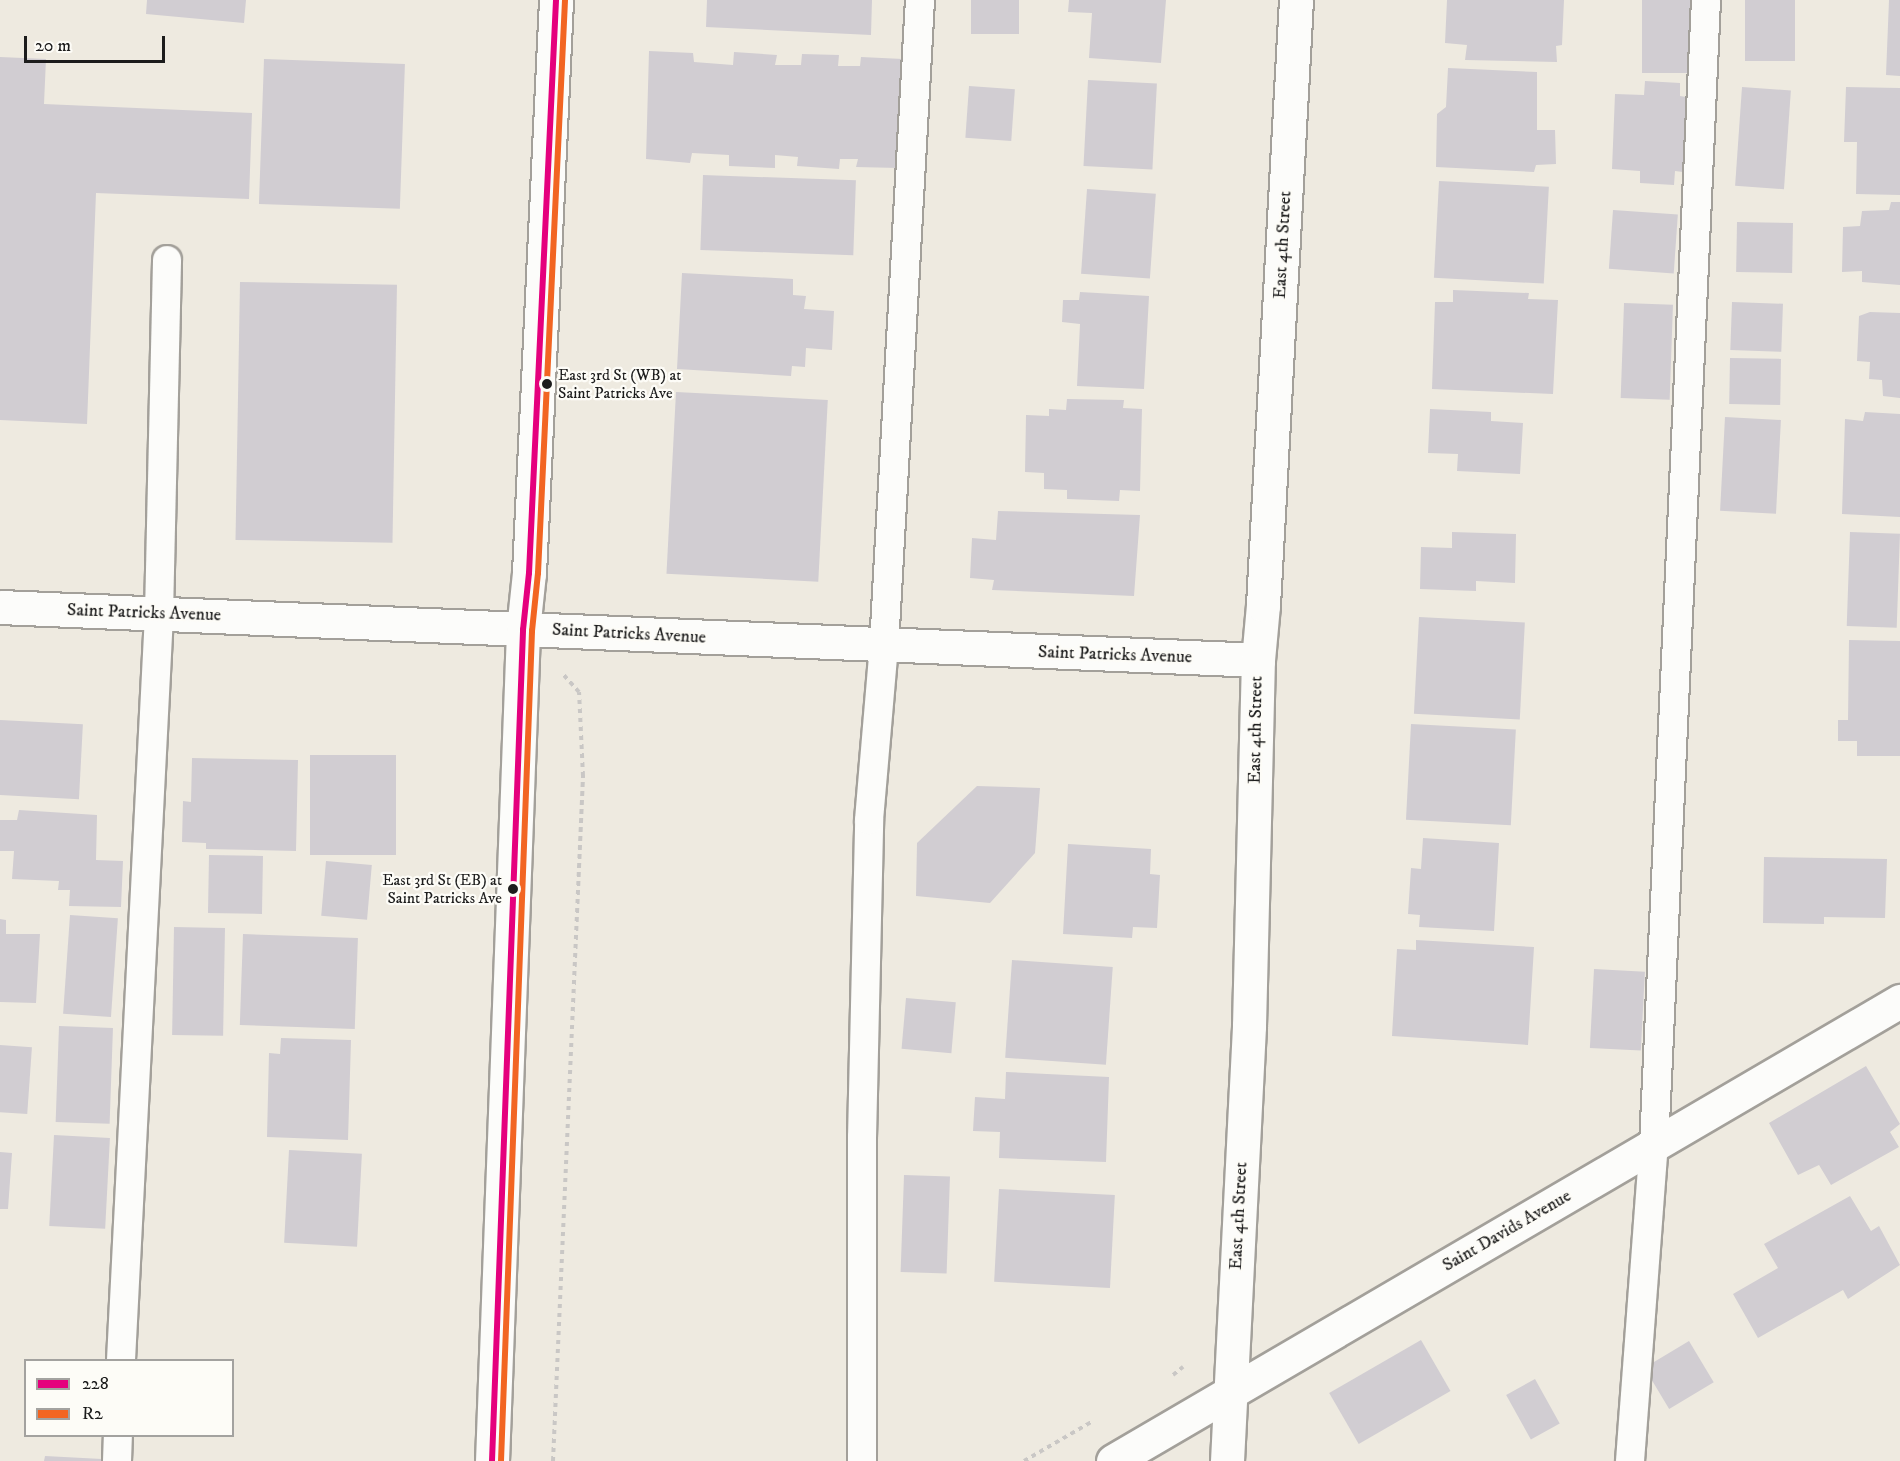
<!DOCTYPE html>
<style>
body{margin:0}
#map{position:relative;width:1900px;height:1461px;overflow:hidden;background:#eeeae0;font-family:"IM FELL DW Pica",serif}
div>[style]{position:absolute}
.building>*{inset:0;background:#d1cdd2;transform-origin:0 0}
.path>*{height:4px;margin-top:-2px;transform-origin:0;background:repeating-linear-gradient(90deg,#c9c7c5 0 4.5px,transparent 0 9px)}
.roads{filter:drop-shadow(2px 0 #a3a09a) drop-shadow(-2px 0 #a3a09a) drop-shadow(0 2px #a3a09a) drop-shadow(0 -2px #a3a09a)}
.service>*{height:28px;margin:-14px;padding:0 14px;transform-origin:14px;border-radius:14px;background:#fcfcfa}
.minor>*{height:33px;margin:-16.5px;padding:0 16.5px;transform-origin:16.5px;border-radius:16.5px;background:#fcfcfa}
.tertiary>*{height:33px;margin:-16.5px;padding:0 16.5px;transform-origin:16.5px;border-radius:16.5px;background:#fcfcfa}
.bus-1>*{height:6px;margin:-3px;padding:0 3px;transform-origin:3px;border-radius:3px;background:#e5007d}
.bus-2>*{height:6px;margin:-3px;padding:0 3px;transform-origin:3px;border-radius:3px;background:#f26522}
.dots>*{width:16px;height:16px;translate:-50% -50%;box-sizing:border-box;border:3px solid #fdfcf7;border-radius:50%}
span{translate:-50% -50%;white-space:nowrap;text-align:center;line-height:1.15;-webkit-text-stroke:4.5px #fdfcf7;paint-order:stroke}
.bus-label{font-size:16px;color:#1c1c1c}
.left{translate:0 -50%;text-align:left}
.right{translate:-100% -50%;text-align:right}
.street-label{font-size:18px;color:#1c1c1c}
.legend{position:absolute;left:24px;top:1359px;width:210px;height:78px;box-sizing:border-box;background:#fdfcf7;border:2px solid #a3a29f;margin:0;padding:8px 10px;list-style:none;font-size:18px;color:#1c1c1c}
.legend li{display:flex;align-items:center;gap:12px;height:30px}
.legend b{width:30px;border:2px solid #a3a29f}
.scale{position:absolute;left:24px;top:36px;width:141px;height:27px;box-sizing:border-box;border:3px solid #1c1c1c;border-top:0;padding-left:8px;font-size:18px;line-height:21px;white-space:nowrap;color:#1c1c1c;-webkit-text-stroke:4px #fdfcf7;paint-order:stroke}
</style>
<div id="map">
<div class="building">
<i style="clip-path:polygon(147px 0,246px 0,244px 23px,146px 14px)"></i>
<i style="clip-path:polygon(707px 0,872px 0,871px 35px,706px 27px)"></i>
<i style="left:971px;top:0;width:48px;height:34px"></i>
<i style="clip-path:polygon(1069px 0,1166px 0,1161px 63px,1089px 58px,1092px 13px,1068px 12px)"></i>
<i style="clip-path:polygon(1447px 0,1564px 0,1562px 45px,1556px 46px,1557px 62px,1465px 60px,1467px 45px,1445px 43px)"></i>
<i style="left:1642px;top:0;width:53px;height:73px"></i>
<i style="left:1745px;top:0;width:50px;height:61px"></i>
<i style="clip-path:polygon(1889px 0,1900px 0,1900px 76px,1886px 75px)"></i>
<i style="clip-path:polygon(649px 51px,693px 53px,694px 62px,733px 65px,734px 52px,777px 55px,775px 65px,801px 65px,802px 54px,839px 55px,838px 66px,860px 66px,861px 57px,903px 59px,899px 168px,856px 167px,858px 159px,840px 159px,839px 169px,797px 166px,798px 157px,775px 155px,775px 168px,729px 166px,729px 155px,692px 153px,690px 163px,646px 159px)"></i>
<i style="clip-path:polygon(0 57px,46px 59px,44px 104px,252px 113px,249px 199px,96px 193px,87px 424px,0 420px)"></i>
<i style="left:264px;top:59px;width:141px;height:145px;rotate:2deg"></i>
<i style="clip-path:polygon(1448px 68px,1537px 72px,1537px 130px,1555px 130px,1556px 164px,1536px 165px,1534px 172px,1436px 167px,1437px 114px,1446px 107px)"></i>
<i style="left:1088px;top:80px;width:69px;height:86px;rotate:3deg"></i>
<i style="clip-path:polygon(1645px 81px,1680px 83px,1680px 96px,1686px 97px,1683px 172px,1675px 171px,1674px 185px,1640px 183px,1640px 171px,1612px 169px,1615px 94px,1644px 95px)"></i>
<i style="left:969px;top:86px;width:46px;height:52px;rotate:4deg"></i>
<i style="left:1742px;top:87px;width:49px;height:99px;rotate:4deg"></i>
<i style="clip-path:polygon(1846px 87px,1900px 88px,1900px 195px,1856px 194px,1857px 142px,1844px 142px)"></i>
<i style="left:703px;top:175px;width:153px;height:75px;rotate:2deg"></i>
<i style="left:1439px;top:181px;width:110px;height:97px;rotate:3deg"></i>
<i style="left:1087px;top:189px;width:69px;height:85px;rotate:4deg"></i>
<i style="clip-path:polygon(1891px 202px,1900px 202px,1900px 285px,1862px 282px,1862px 271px,1842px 272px,1843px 227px,1860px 226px,1862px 211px,1889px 210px)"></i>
<i style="left:1613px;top:210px;width:65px;height:59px;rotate:4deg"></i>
<i style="left:1737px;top:222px;width:56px;height:50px;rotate:1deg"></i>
<i style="clip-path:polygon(682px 273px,793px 279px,793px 295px,806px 296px,804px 309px,834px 311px,832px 350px,806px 348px,805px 367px,792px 366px,791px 376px,677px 369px)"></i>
<i style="left:240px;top:282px;width:157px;height:258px;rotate:1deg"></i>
<i style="clip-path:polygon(1453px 290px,1529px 293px,1528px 299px,1558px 300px,1553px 394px,1432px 389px,1435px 302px,1453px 302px)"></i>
<i style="clip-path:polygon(1080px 292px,1149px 296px,1144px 389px,1077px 386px,1080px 324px,1062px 322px,1063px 300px,1079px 300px)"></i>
<i style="left:1732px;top:302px;width:51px;height:48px;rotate:2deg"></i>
<i style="left:1624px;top:303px;width:49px;height:95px;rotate:2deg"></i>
<i style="clip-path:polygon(1870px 312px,1900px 313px,1900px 398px,1883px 396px,1882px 380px,1869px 379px,1870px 362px,1857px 361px,1859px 316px)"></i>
<i style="left:1730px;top:358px;width:51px;height:46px;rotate:1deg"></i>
<i style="left:676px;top:392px;width:152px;height:182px;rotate:3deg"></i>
<i style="clip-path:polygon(1067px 399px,1124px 400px,1123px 408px,1142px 409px,1140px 491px,1120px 490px,1119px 501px,1067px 499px,1067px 490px,1044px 489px,1044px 473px,1025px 472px,1026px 415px,1049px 416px,1049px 409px,1066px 410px)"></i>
<i style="clip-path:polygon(1430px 409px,1491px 412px,1491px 421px,1523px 423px,1520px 474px,1457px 471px,1458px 454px,1428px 453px)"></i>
<i style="clip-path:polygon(1865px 412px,1900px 414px,1900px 517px,1842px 514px,1845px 419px,1863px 421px)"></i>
<i style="left:1725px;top:417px;width:56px;height:94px;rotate:3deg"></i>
<i style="clip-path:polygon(998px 511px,1140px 515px,1134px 596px,992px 590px,994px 580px,970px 578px,972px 538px,996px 540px)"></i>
<i style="clip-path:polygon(1452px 532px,1516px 534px,1515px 583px,1476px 581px,1476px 591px,1420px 589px,1421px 547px,1452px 548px)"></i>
<i style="left:1850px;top:532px;width:50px;height:94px;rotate:2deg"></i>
<i style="left:1419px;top:617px;width:106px;height:97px;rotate:3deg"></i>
<i style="clip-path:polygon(1849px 640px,1900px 641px,1900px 756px,1857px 756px,1857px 741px,1838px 741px,1838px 720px,1848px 720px)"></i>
<i style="left:0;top:720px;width:83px;height:75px;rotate:3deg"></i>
<i style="left:1411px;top:724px;width:105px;height:96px;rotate:3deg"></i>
<i style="left:310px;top:755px;width:86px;height:100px"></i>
<i style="clip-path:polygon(192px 758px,298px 760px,296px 851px,206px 849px,206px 843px,182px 842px,183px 801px,191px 802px)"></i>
<i style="clip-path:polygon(977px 786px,1040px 788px,1035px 853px,990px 903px,916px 896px,917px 843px)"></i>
<i style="clip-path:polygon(19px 810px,97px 815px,96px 860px,123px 861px,121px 907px,69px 906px,70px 890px,58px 890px,59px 881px,12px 879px,14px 851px,0 851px,0 820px,17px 820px)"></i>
<i style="clip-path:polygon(1423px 838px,1499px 843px,1494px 931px,1419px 927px,1420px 915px,1408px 914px,1411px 868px,1421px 869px)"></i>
<i style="clip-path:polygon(1068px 844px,1151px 849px,1150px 874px,1160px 875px,1157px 928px,1133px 927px,1132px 938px,1063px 934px)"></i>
<i style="left:209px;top:855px;width:54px;height:58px;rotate:1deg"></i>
<i style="clip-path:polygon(1764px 857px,1887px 859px,1885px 918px,1824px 917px,1824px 924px,1763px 923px)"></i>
<i style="left:326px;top:861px;width:46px;height:55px;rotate:5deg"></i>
<i style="left:70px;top:915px;width:48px;height:99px;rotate:4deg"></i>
<i style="clip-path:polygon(0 919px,6px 920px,6px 934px,40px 934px,36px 1003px,0 1002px)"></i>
<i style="left:174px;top:927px;width:51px;height:108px;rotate:1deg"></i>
<i style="left:243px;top:934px;width:115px;height:91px;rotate:2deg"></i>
<i style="clip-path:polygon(1416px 940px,1534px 947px,1528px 1045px,1392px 1036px,1397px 949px,1416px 950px)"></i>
<i style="left:1012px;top:960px;width:101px;height:98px;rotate:4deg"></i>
<i style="left:1594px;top:969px;width:51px;height:79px;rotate:3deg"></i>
<i style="left:906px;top:998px;width:50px;height:51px;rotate:5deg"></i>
<i style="left:59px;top:1026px;width:54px;height:96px;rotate:2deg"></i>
<i style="clip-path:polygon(281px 1038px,351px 1040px,348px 1140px,267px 1137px,269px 1053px,280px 1054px)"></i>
<i style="left:0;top:1045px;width:32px;height:67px;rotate:4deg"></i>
<i style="clip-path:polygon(1866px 1066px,1900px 1124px,1890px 1132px,1899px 1147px,1831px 1185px,1819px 1165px,1798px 1175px,1769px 1123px)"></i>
<i style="clip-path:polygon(1006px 1072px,1109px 1077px,1106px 1162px,999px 1158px,1000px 1132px,973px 1131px,975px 1097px,1005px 1099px)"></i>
<i style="left:54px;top:1135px;width:56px;height:91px;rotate:3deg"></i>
<i style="left:289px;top:1150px;width:73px;height:93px;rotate:3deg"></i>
<i style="clip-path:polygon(0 1152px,12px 1153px,8px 1209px,0 1209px)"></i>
<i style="left:904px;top:1175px;width:46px;height:97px;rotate:2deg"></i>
<i style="left:999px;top:1189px;width:116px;height:93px;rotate:3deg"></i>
<i style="clip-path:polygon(1850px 1196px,1871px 1231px,1879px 1226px,1900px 1265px,1848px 1299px,1843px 1290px,1758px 1338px,1733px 1294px,1778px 1268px,1764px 1244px)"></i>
<i style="left:1421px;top:1340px;width:59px;height:106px;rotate:60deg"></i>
<i style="left:1689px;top:1341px;width:48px;height:52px;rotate:59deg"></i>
<i style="left:1535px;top:1379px;width:51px;height:33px;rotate:61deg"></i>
<i style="clip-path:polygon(45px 1456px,102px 1459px,102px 1461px,44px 1461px)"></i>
</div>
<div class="path">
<i style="left:1173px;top:1375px;width:13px;rotate:-39deg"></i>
<i style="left:553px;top:1461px;width:686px;rotate:-87.49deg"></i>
<i style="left:583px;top:776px;width:84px;rotate:-92.7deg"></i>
<i style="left:579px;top:692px;width:24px;rotate:-132deg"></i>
<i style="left:1024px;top:1461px;width:80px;rotate:-30.1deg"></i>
</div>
<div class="roads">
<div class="service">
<i style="left:121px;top:1360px;width:747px;rotate:-87.08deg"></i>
<i style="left:159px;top:614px;width:354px;rotate:-88.7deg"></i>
<i style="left:117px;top:1461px;width:25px;rotate:-88deg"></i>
<i style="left:862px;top:1461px;width:323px;rotate:-90deg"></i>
<i style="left:862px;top:1138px;width:318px;rotate:-88.7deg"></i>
<i style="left:869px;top:820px;width:175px;rotate:-85.1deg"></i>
<i style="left:884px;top:646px;width:647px;rotate:-86.81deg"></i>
<i style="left:1630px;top:1461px;width:317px;rotate:-85.7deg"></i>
<i style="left:1654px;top:1145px;width:1146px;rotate:-87.4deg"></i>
</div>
<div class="minor">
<i style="left:0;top:607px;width:1259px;rotate:2.41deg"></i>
<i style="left:1113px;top:1461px;width:912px;rotate:-30.31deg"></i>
<i style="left:1227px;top:1461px;width:436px;rotate:-87.1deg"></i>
<i style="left:1249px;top:1026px;width:366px;rotate:-88.6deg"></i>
<i style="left:1258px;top:660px;width:55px;rotate:-84.8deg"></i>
<i style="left:1263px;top:605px;width:606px;rotate:-86.88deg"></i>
</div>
<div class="tertiary">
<i style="left:492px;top:1461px;width:832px;rotate:-87.86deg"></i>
<i style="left:523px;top:630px;width:57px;rotate:-84deg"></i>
<i style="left:529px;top:573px;width:574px;rotate:-87.3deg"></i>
</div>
</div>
<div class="bus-1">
<i style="left:492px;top:1461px;width:832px;rotate:-87.86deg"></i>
<i style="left:523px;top:630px;width:57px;rotate:-84deg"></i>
<i style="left:529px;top:573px;width:574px;rotate:-87.3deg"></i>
</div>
<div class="bus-2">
<i style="left:501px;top:1461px;width:831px;rotate:-87.86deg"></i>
<i style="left:532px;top:631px;width:58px;rotate:-84.1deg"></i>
<i style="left:538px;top:573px;width:574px;rotate:-87.3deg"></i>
</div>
<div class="dots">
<i style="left:547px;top:384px;background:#1c1c1c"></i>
<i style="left:513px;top:889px;background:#1c1c1c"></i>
</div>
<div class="bus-label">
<span class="left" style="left:558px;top:384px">East 3rd St (WB) at<br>Saint Patricks Ave</span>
<span class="right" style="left:502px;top:889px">East 3rd St (EB) at<br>Saint Patricks Ave</span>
</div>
<div class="street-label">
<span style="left:1283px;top:245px;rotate:-87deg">East 4th Street</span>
<span style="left:144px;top:613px;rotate:2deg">Saint Patricks Avenue</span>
<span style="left:629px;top:634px;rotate:3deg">Saint Patricks Avenue</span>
<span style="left:1115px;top:655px;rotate:2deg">Saint Patricks Avenue</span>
<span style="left:1256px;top:730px;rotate:-89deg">East 4th Street</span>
<span style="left:1239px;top:1216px;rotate:-87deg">East 4th Street</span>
<span style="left:1507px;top:1231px;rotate:-30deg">Saint Davids Avenue</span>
</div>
<ul class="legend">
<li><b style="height:8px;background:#e5007d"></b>228</li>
<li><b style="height:8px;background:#f26522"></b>R2</li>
</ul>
<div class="scale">20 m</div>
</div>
